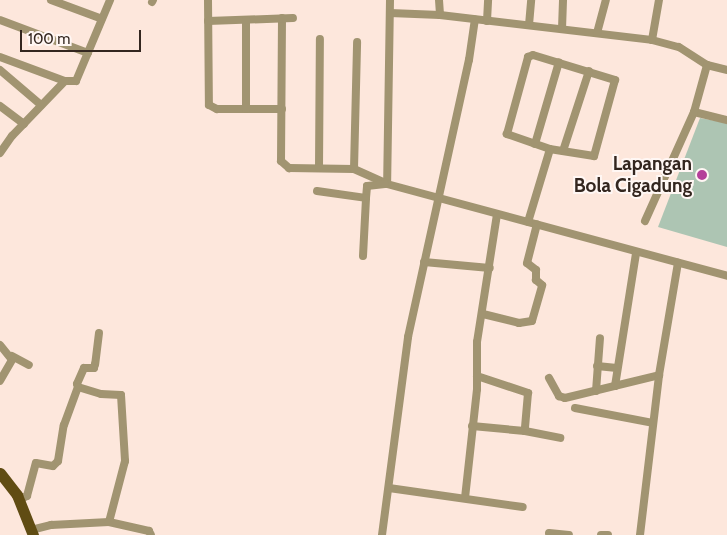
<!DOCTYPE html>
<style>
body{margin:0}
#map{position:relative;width:727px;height:535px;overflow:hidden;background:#fde7dc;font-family:Cabin,sans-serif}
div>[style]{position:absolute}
.green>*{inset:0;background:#adc5b3}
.street>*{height:8px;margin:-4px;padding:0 4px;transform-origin:4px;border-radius:4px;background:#a19471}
.primary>*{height:11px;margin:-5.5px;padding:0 5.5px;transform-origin:5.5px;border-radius:5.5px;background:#604c13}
.dots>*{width:14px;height:14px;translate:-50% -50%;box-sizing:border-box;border:2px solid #fff7f4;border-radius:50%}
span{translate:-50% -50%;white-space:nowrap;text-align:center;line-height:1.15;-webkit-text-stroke:4px #fff7f4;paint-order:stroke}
.poi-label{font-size:19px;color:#33261f;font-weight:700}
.right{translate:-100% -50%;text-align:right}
.scale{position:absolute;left:20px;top:30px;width:121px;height:22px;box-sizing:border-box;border:2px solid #33261f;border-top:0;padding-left:6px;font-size:15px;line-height:18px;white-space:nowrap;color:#33261f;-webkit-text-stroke:4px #fff7f4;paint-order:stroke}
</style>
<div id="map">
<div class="green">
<i style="clip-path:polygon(700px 118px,727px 123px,727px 247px,658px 227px)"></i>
</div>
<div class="street">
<i style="left:51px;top:0;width:54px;rotate:20.4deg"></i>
<i style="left:208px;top:0;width:105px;rotate:89.5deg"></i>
<i style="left:209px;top:105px;width:9px;rotate:27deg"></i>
<i style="left:217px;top:109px;width:65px"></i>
<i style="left:390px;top:0;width:184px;rotate:90.9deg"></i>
<i style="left:387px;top:184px;width:352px;rotate:15.1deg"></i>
<i style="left:439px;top:0;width:15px;rotate:86deg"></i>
<i style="left:152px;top:2px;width:2px;rotate:-63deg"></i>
<i style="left:390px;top:13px;width:50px;rotate:2.3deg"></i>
<i style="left:440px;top:15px;width:213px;rotate:6.7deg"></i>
<i style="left:652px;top:40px;width:28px;rotate:15deg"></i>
<i style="left:679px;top:47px;width:33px;rotate:33deg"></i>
<i style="left:707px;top:65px;width:21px;rotate:14deg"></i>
<i style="left:282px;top:18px;width:143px;rotate:90.4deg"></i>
<i style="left:281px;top:161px;width:11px;rotate:41deg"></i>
<i style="left:289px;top:168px;width:65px;rotate:0.9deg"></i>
<i style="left:354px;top:169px;width:36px;rotate:24deg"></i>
<i style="left:0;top:20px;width:94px;rotate:20.6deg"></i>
<i style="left:208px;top:21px;width:85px;rotate:-2deg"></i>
<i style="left:487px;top:21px;width:21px;rotate:-87deg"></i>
<i style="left:529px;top:25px;width:25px;rotate:-85deg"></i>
<i style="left:562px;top:29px;width:29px;rotate:-88deg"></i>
<i style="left:597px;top:33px;width:34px;rotate:-75deg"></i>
<i style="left:652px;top:40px;width:41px;rotate:-80.1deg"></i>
<i style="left:533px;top:55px;width:86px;rotate:17deg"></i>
<i style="left:615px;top:80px;width:79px;rotate:105.4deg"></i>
<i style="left:594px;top:156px;width:45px;rotate:-171deg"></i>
<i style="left:550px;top:149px;width:46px;rotate:-160.8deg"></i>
<i style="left:507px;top:134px;width:80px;rotate:-74.7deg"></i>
<i style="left:528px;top:57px;width:5px;rotate:-22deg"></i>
<i style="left:0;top:57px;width:69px;rotate:20.3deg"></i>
<i style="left:65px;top:81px;width:11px"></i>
<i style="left:76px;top:81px;width:88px;rotate:-67.2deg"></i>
<i style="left:0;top:70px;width:54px;rotate:40.5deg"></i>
<i style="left:0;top:106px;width:30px;rotate:37deg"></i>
<i style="left:246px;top:109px;width:89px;rotate:-90deg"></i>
<i style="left:694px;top:112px;width:34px;rotate:14deg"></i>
<i style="left:535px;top:144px;width:85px;rotate:-73.7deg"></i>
<i style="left:563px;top:151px;width:84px;rotate:-72deg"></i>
<i style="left:0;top:153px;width:21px;rotate:-55deg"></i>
<i style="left:12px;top:136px;width:76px;rotate:-46.1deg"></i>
<i style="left:319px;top:168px;width:129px;rotate:-89.6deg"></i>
<i style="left:354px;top:169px;width:127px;rotate:-88.6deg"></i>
<i style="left:317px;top:191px;width:49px;rotate:8.1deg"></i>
<i style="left:366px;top:198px;width:12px;rotate:-85deg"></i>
<i style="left:367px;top:186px;width:18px;rotate:-6deg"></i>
<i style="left:645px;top:221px;width:120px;rotate:-65.8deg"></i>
<i style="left:694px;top:112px;width:49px;rotate:-74.5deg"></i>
<i style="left:528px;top:222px;width:76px;rotate:-73.2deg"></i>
<i style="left:363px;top:256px;width:58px;rotate:-87deg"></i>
<i style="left:424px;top:262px;width:66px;rotate:5.2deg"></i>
<i style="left:483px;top:314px;width:37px;rotate:14deg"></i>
<i style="left:519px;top:323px;width:13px;rotate:-9deg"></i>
<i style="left:532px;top:321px;width:37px;rotate:-74deg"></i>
<i style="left:542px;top:285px;width:8px;rotate:-140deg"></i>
<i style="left:536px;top:280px;width:10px;rotate:-90deg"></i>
<i style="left:536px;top:270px;width:11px;rotate:-142deg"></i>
<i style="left:527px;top:263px;width:40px;rotate:-75.6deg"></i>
<i style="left:99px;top:333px;width:31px;rotate:97deg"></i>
<i style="left:95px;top:364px;width:4px;rotate:104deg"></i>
<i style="left:94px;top:368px;width:10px;rotate:180deg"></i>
<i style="left:84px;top:368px;width:17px;rotate:114deg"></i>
<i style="left:77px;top:384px;width:3px;rotate:72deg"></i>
<i style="left:78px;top:387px;width:24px;rotate:17deg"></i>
<i style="left:101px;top:394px;width:20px;rotate:3deg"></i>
<i style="left:121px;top:395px;width:66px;rotate:86.5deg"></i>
<i style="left:125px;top:461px;width:63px;rotate:104.7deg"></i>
<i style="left:0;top:345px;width:19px;rotate:51deg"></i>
<i style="left:12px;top:360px;width:24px;rotate:120deg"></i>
<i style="left:12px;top:356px;width:19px;rotate:28deg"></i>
<i style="left:597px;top:366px;width:20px;rotate:6deg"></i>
<i style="left:477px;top:376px;width:54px;rotate:18.4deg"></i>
<i style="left:528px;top:393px;width:38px;rotate:95deg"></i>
<i style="left:549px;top:378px;width:21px;rotate:61deg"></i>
<i style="left:559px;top:396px;width:6px;rotate:18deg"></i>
<i style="left:565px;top:398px;width:97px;rotate:-13.7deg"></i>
<i style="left:615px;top:386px;width:135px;rotate:-81deg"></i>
<i style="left:596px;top:391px;width:53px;rotate:-85.7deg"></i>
<i style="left:575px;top:408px;width:79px;rotate:10.9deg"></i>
<i style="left:472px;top:426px;width:53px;rotate:5.4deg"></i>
<i style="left:525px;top:431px;width:36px;rotate:11deg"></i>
<i style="left:389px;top:488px;width:135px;rotate:8.1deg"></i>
<i style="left:465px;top:498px;width:110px;rotate:-83.7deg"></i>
<i style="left:477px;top:389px;width:47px;rotate:-90deg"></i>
<i style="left:477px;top:342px;width:129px;rotate:-81.1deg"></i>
<i style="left:19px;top:500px;width:9px;rotate:-27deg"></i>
<i style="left:27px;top:496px;width:34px;rotate:-75deg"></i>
<i style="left:36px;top:463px;width:17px;rotate:10deg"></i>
<i style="left:53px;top:466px;width:7px;rotate:-45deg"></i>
<i style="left:58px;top:461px;width:36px;rotate:-81deg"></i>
<i style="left:64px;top:425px;width:40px;rotate:-69.8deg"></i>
<i style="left:31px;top:530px;width:21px;rotate:-14deg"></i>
<i style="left:51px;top:525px;width:58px;rotate:-3deg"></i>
<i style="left:109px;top:522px;width:41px;rotate:12.7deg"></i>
<i style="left:149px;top:531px;width:4px;rotate:63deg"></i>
<i style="left:549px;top:533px;width:20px;rotate:6deg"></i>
<i style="left:382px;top:535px;width:200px;rotate:-82.5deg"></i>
<i style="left:408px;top:337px;width:284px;rotate:-77.6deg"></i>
<i style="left:469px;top:60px;width:41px;rotate:-81.7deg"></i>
<i style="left:601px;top:535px;width:7px"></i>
<i style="left:640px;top:535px;width:161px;rotate:-83.2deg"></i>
<i style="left:659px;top:375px;width:114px;rotate:-80.4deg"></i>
</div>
<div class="primary">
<i style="left:0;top:473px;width:28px;rotate:52deg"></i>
<i style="left:17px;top:495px;width:43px;rotate:68.2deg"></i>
</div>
<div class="dots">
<i style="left:702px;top:175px;background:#b4409a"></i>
</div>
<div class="poi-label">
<span class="right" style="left:692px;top:175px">Lapangan<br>Bola Cigadung</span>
</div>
<div class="scale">100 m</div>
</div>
